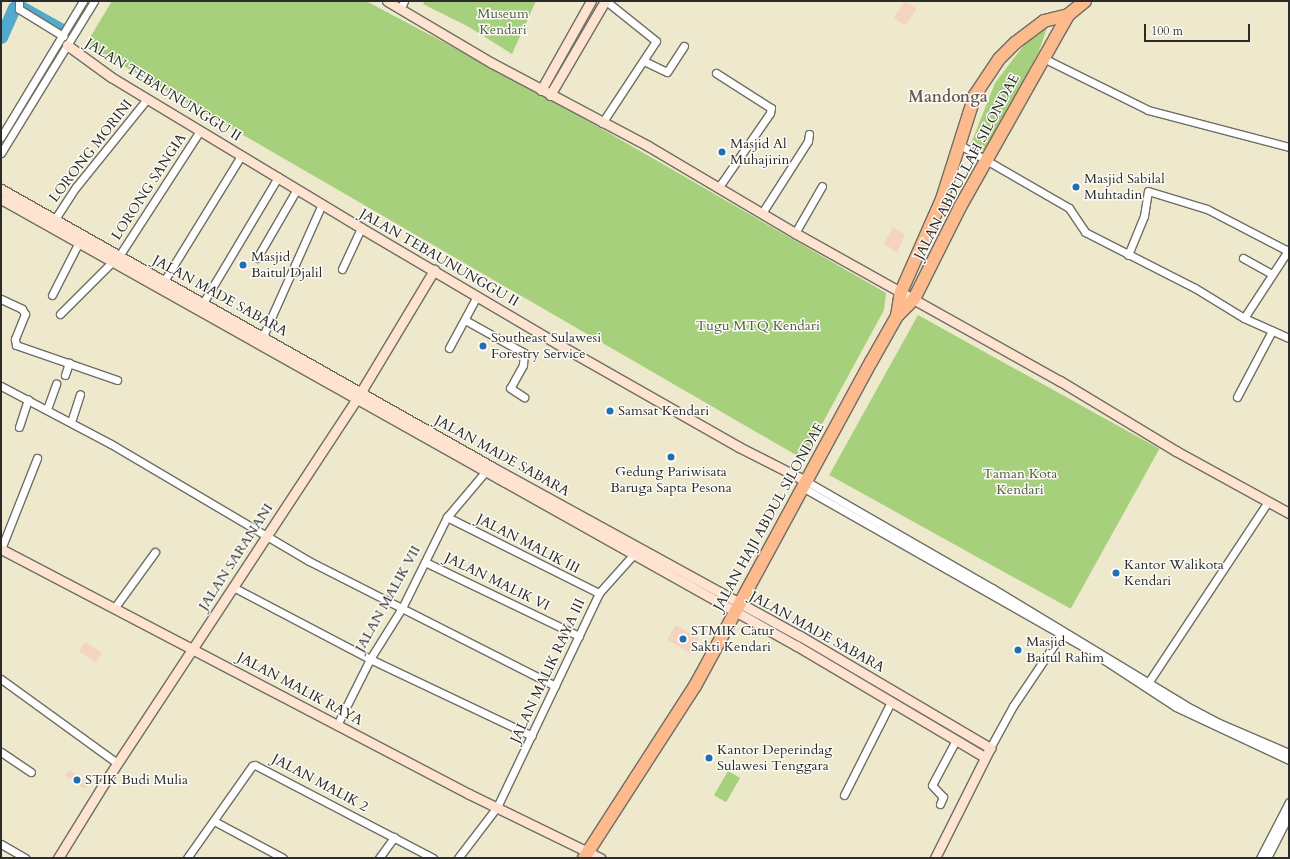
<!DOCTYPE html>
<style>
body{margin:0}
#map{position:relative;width:1290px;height:859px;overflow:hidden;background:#eee9cd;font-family:Cardo,serif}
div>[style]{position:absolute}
.built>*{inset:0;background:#f4d3c0;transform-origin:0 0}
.green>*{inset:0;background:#a6d07c;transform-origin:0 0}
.river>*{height:13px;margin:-6.5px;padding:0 6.5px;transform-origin:6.5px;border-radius:6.5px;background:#51a9ce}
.roads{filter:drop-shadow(1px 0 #6f6e64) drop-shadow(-1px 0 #6f6e64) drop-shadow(0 1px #6f6e64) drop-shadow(0 -1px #6f6e64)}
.street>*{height:7px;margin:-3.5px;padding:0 3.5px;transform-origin:3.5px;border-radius:3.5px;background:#fff}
.secondary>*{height:9px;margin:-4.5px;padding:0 4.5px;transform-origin:4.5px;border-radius:4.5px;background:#fee3d1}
.highway>*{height:12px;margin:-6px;padding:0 6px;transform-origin:6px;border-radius:6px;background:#fcba8d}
.dots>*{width:11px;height:11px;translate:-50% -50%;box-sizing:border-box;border:2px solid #fdfcf7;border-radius:50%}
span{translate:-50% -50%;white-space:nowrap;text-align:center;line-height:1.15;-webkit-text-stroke:3px #fdfcf7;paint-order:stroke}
.park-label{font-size:14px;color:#505d43}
.street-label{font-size:14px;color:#2b2b2b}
.poi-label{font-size:14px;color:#2b2b2b}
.left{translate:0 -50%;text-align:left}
.quarter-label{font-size:16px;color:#6a5a53;font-weight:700}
.frame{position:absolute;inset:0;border:2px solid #2b2b2b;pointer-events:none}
.scale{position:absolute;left:1144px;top:24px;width:106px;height:18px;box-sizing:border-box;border:2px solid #2b2b2b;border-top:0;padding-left:5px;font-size:12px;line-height:14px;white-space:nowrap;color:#2b2b2b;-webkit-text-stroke:3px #fdfcf7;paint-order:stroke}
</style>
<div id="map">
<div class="built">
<i style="left:905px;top:1px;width:14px;height:20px;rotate:34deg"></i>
<i style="clip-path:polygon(893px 227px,905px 235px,897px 253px,884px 243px)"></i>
<i style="left:676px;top:625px;width:27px;height:17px;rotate:31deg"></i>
<i style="left:85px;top:642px;width:20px;height:11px;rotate:33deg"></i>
<i style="left:69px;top:770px;width:24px;height:7px;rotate:35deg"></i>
</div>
<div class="green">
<i style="clip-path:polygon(112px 1px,366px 1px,538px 92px,886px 293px,884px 310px,803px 459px,86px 44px)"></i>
<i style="clip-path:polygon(425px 1px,536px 1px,512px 54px,469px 27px,423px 4px)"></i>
<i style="clip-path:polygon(1047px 28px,1039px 51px,988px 147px,983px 150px,970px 146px,995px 83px,1024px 45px)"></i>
<i style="left:918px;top:315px;width:276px;height:183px;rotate:29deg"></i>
<i style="left:728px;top:771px;width:14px;height:28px;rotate:30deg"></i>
</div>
<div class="river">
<i style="left:1px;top:37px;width:32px;rotate:-66deg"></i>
<i style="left:14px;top:8px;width:5px;rotate:-22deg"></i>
<i style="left:19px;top:6px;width:49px;rotate:29.2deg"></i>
</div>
<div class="roads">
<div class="street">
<i style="left:19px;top:1px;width:8px;rotate:90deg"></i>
<i style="left:19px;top:9px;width:52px;rotate:31.5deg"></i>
<i style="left:400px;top:9px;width:9px;rotate:-63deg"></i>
<i style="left:1043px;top:58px;width:117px;rotate:26.3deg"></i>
<i style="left:1148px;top:110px;width:146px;rotate:14.7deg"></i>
<i style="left:644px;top:61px;width:25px;rotate:26deg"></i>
<i style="left:667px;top:72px;width:31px;rotate:-57deg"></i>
<i style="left:716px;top:73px;width:65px;rotate:32.5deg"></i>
<i style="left:771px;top:108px;width:5px;rotate:101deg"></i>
<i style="left:770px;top:113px;width:90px;rotate:124.6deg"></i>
<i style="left:602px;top:123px;width:98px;rotate:-56.6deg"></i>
<i style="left:656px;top:41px;width:64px;rotate:-141.3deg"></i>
<i style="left:1px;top:137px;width:159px;rotate:-58.9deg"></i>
<i style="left:960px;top:145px;width:126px;rotate:30deg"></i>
<i style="left:1069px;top:208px;width:29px;rotate:56deg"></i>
<i style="left:1085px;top:232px;width:123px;rotate:27deg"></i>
<i style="left:1195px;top:288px;width:57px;rotate:31.5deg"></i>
<i style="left:1244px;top:318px;width:49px;rotate:24deg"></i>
<i style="left:1px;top:153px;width:178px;rotate:-58.5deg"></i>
<i style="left:762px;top:213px;width:85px;rotate:-57.4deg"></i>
<i style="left:808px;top:141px;width:7px;rotate:-82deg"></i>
<i style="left:55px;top:219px;width:38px;rotate:-57deg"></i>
<i style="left:76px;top:187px;width:113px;rotate:-51.1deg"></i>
<i style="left:795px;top:233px;width:54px;rotate:-60.1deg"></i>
<i style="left:1128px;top:255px;width:42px;rotate:-67.7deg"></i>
<i style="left:1144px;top:216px;width:25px;rotate:-81deg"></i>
<i style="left:1148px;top:191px;width:62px;rotate:17deg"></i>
<i style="left:1207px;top:209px;width:91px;rotate:27.4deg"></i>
<i style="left:119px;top:256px;width:149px;rotate:-57.1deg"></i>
<i style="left:257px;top:258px;width:80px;rotate:-59.9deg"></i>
<i style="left:1243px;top:258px;width:33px;rotate:29deg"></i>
<i style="left:342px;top:269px;width:45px;rotate:-65.1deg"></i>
<i style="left:164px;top:281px;width:147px;rotate:-58.4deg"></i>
<i style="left:52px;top:295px;width:59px;rotate:-63deg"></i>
<i style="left:1px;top:299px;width:23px;rotate:25deg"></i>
<i style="left:22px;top:309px;width:6px;rotate:59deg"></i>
<i style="left:25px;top:314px;width:27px;rotate:112deg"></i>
<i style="left:15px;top:339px;width:6px;rotate:81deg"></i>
<i style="left:16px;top:345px;width:107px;rotate:19.1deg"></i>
<i style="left:203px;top:303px;width:147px;rotate:-59.2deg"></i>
<i style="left:60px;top:314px;width:75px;rotate:-45deg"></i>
<i style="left:1244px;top:318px;width:82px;rotate:-56.9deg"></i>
<i style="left:465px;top:320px;width:68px;rotate:29.2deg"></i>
<i style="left:524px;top:353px;width:12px;rotate:95deg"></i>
<i style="left:523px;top:365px;width:26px;rotate:119deg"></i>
<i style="left:510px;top:388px;width:17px;rotate:33deg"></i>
<i style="left:263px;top:336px;width:145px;rotate:-65.9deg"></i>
<i style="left:449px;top:348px;width:59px;rotate:-61.7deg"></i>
<i style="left:65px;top:375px;width:13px;rotate:-72deg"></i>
<i style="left:1px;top:386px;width:124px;rotate:27.8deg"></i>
<i style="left:111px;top:444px;width:230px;rotate:30.6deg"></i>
<i style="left:309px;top:561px;width:276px;rotate:26.9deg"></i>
<i style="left:1237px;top:397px;width:75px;rotate:-62.1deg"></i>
<i style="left:47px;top:409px;width:27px;rotate:-70deg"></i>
<i style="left:71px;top:422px;width:29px;rotate:-72deg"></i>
<i style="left:19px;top:427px;width:29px;rotate:-72deg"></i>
<i style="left:806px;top:481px;width:215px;rotate:29.9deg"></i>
<i style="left:992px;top:588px;width:226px;rotate:31.2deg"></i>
<i style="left:1185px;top:705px;width:38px;rotate:28deg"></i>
<i style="left:1219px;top:723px;width:76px;rotate:23.2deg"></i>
<i style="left:802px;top:487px;width:334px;rotate:29.6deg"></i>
<i style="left:1092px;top:652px;width:100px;rotate:33.2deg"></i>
<i style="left:1176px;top:707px;width:125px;rotate:25.1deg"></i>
<i style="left:447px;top:517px;width:170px;rotate:26.6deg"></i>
<i style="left:1px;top:549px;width:98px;rotate:-68.4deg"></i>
<i style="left:425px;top:562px;width:171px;rotate:25.7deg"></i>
<i style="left:233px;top:587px;width:155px;rotate:27.7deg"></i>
<i style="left:370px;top:659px;width:179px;rotate:25.4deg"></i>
<i style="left:115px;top:607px;width:68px;rotate:-54deg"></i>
<i style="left:1px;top:679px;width:143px;rotate:35.9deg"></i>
<i style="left:1148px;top:683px;width:217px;rotate:-56.5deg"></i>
<i style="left:337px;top:725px;width:74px;rotate:-63.4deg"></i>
<i style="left:370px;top:659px;width:60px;rotate:-57.9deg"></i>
<i style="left:402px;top:608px;width:102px;rotate:-63.7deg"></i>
<i style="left:447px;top:517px;width:59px;rotate:-49.8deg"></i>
<i style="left:990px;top:748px;width:48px;rotate:-61.3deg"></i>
<i style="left:1013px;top:706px;width:88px;rotate:-56.1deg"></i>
<i style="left:1px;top:752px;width:36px;rotate:34deg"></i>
<i style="left:844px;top:795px;width:104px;rotate:-63.2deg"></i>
<i style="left:940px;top:804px;width:8px;rotate:-67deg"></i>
<i style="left:943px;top:797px;width:16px;rotate:-133deg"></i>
<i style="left:932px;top:785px;width:51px;rotate:-61.9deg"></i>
<i style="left:214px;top:821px;width:78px;rotate:28.2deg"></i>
<i style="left:1px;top:844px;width:28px;rotate:30deg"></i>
<i style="left:187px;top:858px;width:113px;rotate:-54.8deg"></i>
<i style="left:252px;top:766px;width:3px;rotate:-18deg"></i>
<i style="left:255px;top:765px;width:201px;rotate:27.6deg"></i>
<i style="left:379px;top:858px;width:26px;rotate:-54deg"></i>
<i style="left:458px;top:858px;width:64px;rotate:-52.6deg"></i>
<i style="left:497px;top:807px;width:237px;rotate:-64.5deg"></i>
<i style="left:599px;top:593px;width:52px;rotate:-48.1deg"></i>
<i style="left:1260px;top:858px;width:63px;rotate:-62.6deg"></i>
<i style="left:1267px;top:858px;width:48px;rotate:-62.9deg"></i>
</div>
<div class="secondary">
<i style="left:387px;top:1px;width:122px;rotate:30.6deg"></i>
<i style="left:492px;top:63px;width:177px;rotate:28deg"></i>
<i style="left:648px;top:146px;width:171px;rotate:30.6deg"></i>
<i style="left:795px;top:233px;width:304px;rotate:29.2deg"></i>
<i style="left:1060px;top:381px;width:135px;rotate:31.1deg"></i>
<i style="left:1176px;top:451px;width:129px;rotate:28.8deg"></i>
<i style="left:67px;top:45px;width:54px;rotate:36deg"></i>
<i style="left:111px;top:77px;width:292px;rotate:31.1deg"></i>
<i style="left:361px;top:228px;width:234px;rotate:30.5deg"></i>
<i style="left:563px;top:347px;width:202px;rotate:29.6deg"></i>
<i style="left:739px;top:447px;width:75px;rotate:26.9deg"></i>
<i style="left:541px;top:90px;width:102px;rotate:-60.7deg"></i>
<i style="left:550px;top:95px;width:109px;rotate:-59.7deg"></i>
<i style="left:1px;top:189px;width:566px;rotate:29.51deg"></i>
<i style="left:494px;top:468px;width:349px;rotate:28.8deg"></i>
<i style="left:800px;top:636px;width:221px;rotate:30.5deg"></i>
<i style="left:990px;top:748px;width:123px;rotate:116.6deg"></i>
<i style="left:1px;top:199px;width:913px;rotate:29.32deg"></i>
<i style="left:797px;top:646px;width:218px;rotate:30.6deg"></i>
<i style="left:1px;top:549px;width:528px;rotate:27.63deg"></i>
<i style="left:469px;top:794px;width:146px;rotate:26deg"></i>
<i style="left:58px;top:858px;width:89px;rotate:-58.3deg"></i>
<i style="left:105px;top:782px;width:457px;rotate:-56.7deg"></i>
<i style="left:356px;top:400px;width:152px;rotate:-59deg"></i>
</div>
<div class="highway">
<i style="left:897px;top:316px;width:24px;rotate:-81deg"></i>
<i style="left:901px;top:292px;width:102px;rotate:-66.2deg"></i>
<i style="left:942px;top:199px;width:109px;rotate:-72.4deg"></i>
<i style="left:975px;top:95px;width:43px;rotate:-56.3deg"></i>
<i style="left:999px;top:59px;width:23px;rotate:-45deg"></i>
<i style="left:1015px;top:43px;width:36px;rotate:-37deg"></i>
<i style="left:1044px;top:21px;width:25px;rotate:-14deg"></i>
<i style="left:1068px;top:15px;width:22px;rotate:-39deg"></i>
<i style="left:584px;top:858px;width:205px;rotate:-57.2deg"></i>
<i style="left:695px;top:686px;width:369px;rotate:-61.5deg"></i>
<i style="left:871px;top:362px;width:53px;rotate:-60.5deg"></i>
<i style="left:897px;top:316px;width:24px;rotate:-45deg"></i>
<i style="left:914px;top:299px;width:103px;rotate:-63.4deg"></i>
<i style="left:960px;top:207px;width:220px;rotate:-60.6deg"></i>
</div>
</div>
<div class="dots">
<i style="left:722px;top:152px;background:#1f6fb2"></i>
<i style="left:1076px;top:187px;background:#1f6fb2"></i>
<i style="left:243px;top:265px;background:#1f6fb2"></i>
<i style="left:483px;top:346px;background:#1f6fb2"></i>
<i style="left:610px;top:411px;background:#1f6fb2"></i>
<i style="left:671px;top:457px;background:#1f6fb2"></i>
<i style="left:1116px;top:573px;background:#1f6fb2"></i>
<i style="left:683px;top:639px;background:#1f6fb2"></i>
<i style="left:1018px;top:650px;background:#1f6fb2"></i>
<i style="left:709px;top:758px;background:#1f6fb2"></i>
<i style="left:77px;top:780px;background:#1f6fb2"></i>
</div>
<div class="park-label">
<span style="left:503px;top:22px">Museum<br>Kendari</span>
<span style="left:758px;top:326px">Tugu MTQ Kendari</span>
<span style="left:1020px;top:482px">Taman Kota<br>Kendari</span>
</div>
<div class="street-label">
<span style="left:163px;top:90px;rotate:32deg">JALAN TEBAUNUNGGU II</span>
<span style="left:91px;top:151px;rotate:-52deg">LORONG MORINI</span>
<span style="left:967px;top:167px;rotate:-62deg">JALAN ABDULLAH SILONDAE</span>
<span style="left:149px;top:187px;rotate:-57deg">LORONG SANGIA</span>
<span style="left:439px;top:258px;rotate:30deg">JALAN TEBAUNUNGGU II</span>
<span style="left:220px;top:296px;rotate:29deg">JALAN MADE SABARA</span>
<span style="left:502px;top:456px;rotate:29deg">JALAN MADE SABARA</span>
<span style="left:769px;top:517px;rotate:-61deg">JALAN HAJI ABDUL SILONDAE</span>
<span style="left:528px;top:544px;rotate:27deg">JALAN MALIK III</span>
<span style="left:236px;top:557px;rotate:-57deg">JALAN SARANANI</span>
<span style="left:497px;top:582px;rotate:26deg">JALAN MALIK VI</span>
<span style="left:388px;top:599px;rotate:-61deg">JALAN MALIK VII</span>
<span style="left:817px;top:632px;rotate:29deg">JALAN MADE SABARA</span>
<span style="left:548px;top:671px;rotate:-65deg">JALAN MALIK RAYA III</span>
<span style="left:300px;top:689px;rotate:28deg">JALAN MALIK RAYA</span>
<span style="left:320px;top:783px;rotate:28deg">JALAN MALIK 2</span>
</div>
<div class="poi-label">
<span class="left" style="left:730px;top:152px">Masjid Al<br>Muhajirin</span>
<span class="left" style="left:1084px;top:187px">Masjid Sabilal<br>Muhtadin</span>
<span class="left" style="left:251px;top:265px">Masjid<br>Baitul Djalil</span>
<span class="left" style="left:491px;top:346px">Southeast Sulawesi<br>Forestry Service</span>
<span class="left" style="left:618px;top:411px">Samsat Kendari</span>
<span style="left:671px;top:480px">Gedung Pariwisata<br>Baruga Sapta Pesona</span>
<span class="left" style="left:1124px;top:573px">Kantor Walikota<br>Kendari</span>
<span class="left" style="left:691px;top:639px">STMIK Catur<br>Sakti Kendari</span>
<span class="left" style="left:1026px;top:650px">Masjid<br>Baitul Rahim</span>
<span class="left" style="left:717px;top:758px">Kantor Deperindag<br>Sulawesi Tenggara</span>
<span class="left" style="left:85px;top:780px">STIK Budi Mulia</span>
</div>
<div class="quarter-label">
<span style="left:948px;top:97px">Mandonga</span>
</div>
<div class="frame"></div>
<div class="scale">100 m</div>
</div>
